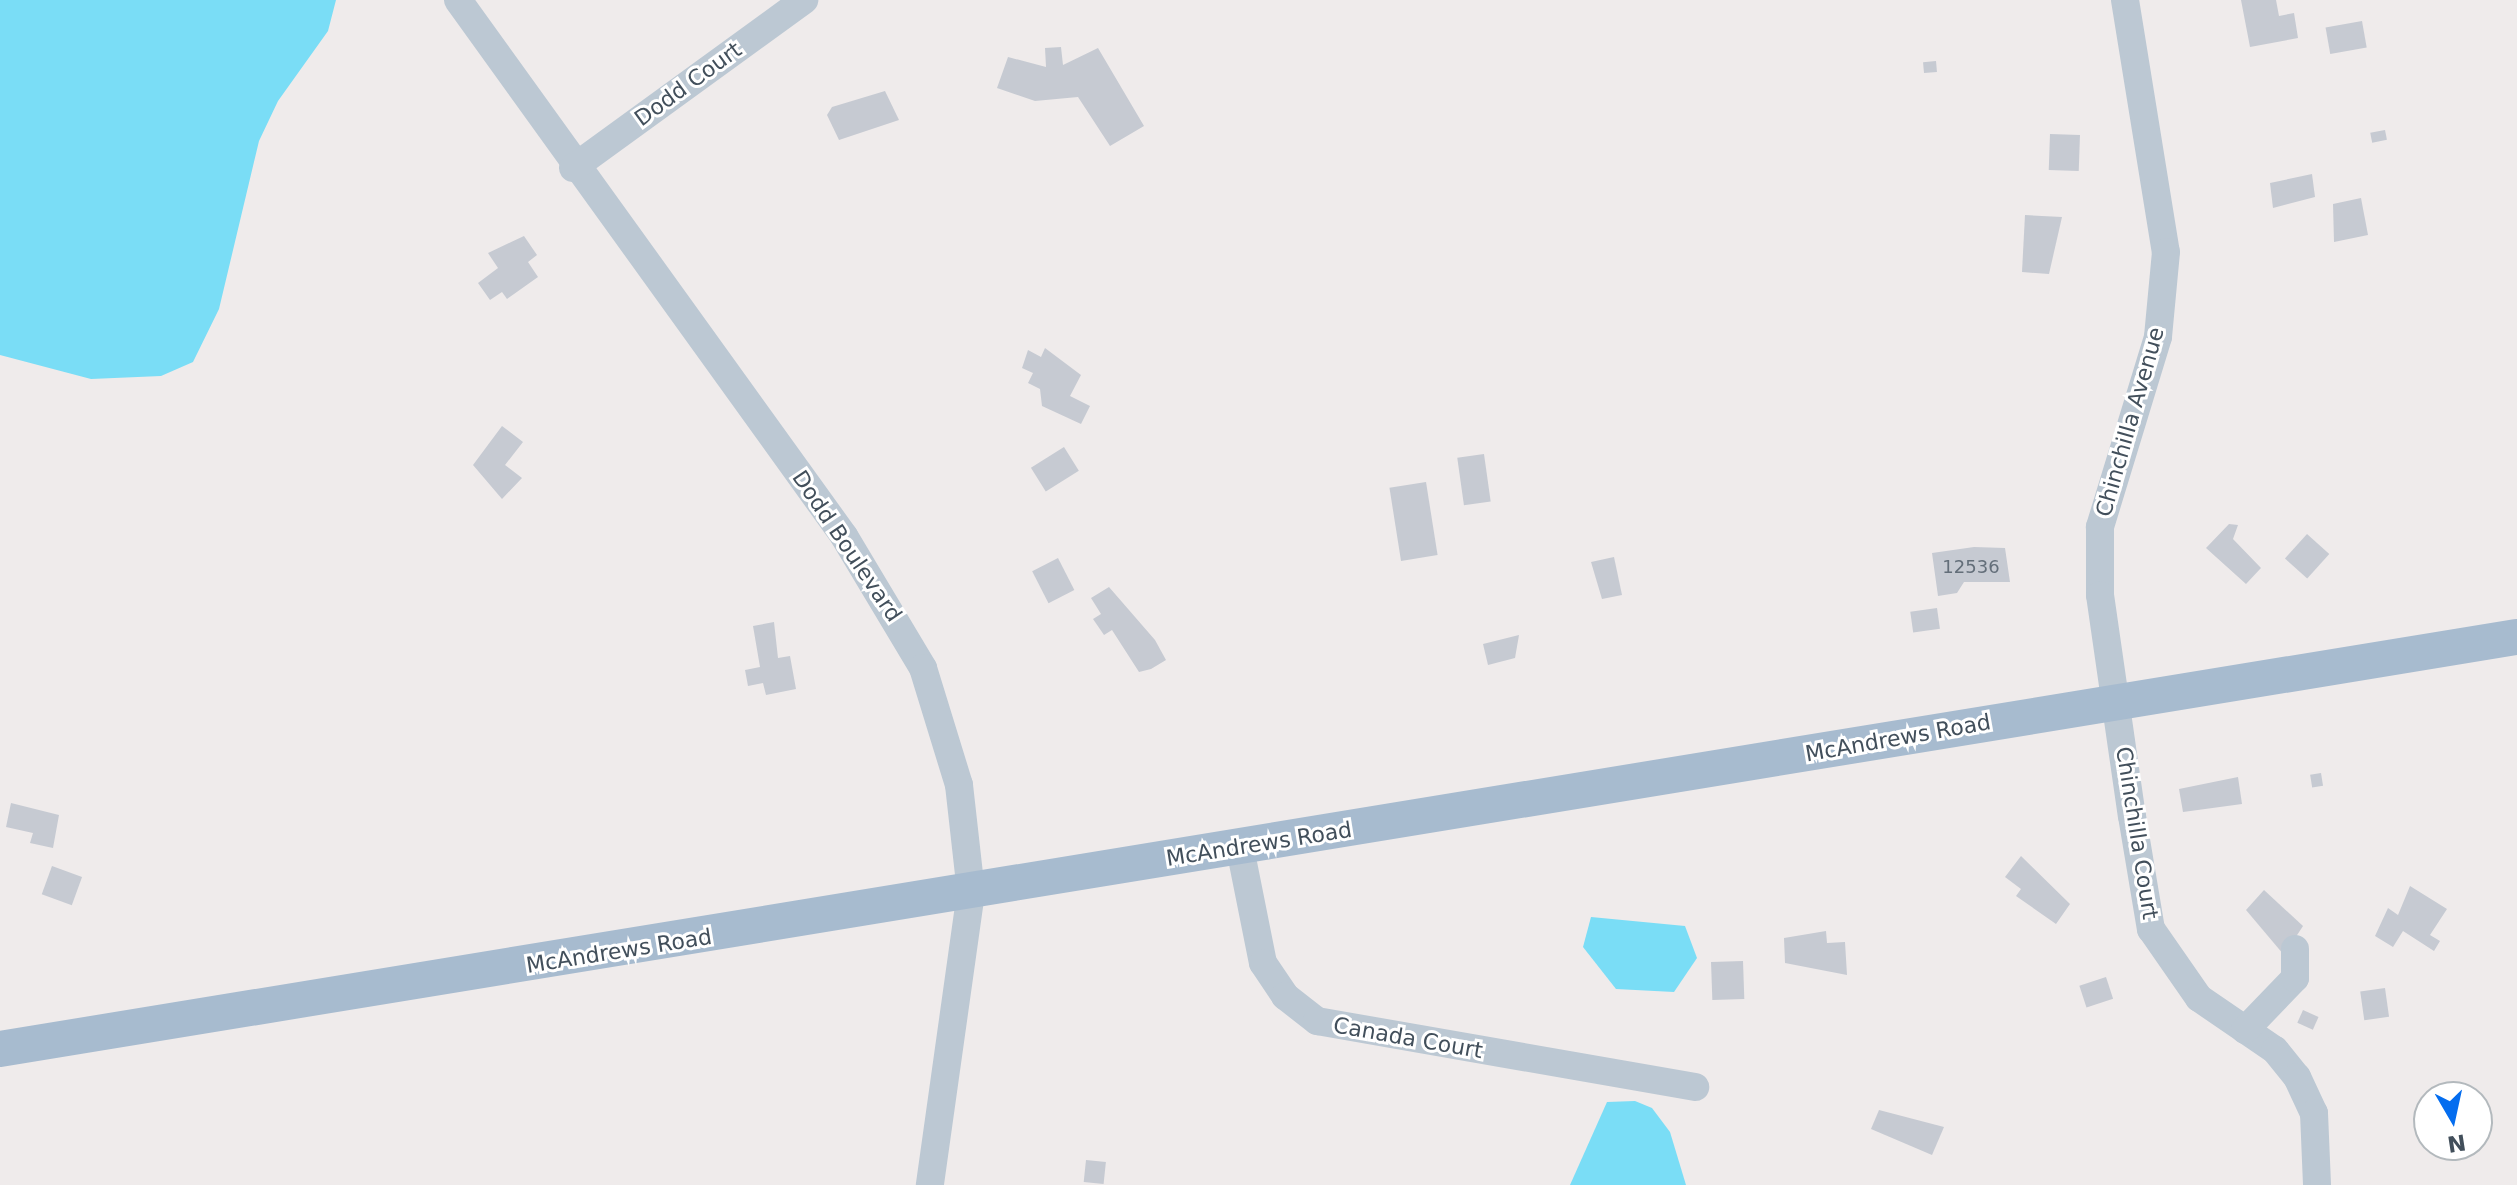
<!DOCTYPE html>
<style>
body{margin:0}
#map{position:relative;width:2517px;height:1185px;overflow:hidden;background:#efebeb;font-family:"DejaVu Sans",sans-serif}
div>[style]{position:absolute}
.water>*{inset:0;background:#7addf6}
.building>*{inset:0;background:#c6cad2;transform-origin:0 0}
.minor>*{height:28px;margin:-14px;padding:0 14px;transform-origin:14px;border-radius:14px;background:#bcc8d3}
.major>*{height:36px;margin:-18px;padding:0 18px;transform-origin:18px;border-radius:18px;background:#a7bbcf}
span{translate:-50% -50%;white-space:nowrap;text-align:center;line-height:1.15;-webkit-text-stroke:6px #fff;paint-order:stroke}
.number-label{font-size:18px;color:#636e79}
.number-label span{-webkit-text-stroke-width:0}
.street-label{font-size:22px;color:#424f5b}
.north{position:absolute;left:2413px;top:1081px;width:80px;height:80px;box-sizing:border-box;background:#fff;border:2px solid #b3b9bd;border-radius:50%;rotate:171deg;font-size:22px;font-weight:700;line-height:32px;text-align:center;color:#424f5b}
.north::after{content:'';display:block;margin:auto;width:28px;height:36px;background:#046def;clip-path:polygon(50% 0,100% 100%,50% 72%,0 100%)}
</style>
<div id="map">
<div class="water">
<i style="clip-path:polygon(0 0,336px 0,328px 31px,278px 101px,259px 141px,219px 309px,193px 362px,161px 376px,91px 379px,0 355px)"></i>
<i style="clip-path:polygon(1591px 917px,1685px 926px,1697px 958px,1674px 992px,1616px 989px,1583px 947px)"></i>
<i style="clip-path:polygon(1635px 1101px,1652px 1108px,1670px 1132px,1686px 1185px,1570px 1185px,1607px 1102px)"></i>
</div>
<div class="building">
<i style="clip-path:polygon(2241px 0,2276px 0,2279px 16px,2294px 13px,2298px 38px,2250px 47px)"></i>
<i style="left:2362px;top:21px;width:27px;height:37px;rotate:80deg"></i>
<i style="clip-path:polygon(1061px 47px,1063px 65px,1098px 48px,1144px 126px,1110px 146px,1078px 97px,1035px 101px,997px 88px,1008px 57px,1046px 67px,1045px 48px)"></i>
<i style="left:1936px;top:61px;width:11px;height:13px;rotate:85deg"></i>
<i style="clip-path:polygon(885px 91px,899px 120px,839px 140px,827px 115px,832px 107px)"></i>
<i style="left:2385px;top:130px;width:10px;height:15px;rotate:79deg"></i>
<i style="left:2050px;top:134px;width:30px;height:36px;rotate:2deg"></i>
<i style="clip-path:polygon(2312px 174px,2315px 197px,2273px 208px,2270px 183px)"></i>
<i style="clip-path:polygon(2361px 198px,2368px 235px,2334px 242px,2333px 204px)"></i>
<i style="clip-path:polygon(2025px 215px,2062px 217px,2049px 274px,2022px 272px)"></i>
<i style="clip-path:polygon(524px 236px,537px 255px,528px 262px,538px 277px,507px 299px,502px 292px,490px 300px,478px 283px,498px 268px,488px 253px)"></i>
<i style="clip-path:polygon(1045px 348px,1081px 375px,1070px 396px,1090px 406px,1081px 424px,1042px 406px,1040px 389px,1028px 383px,1033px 373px,1022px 368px,1028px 350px,1041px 357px)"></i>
<i style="clip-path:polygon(502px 426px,523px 442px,505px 465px,522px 478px,502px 499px,473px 465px)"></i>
<i style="left:1064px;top:447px;width:28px;height:39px;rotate:58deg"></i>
<i style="left:1484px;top:454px;width:48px;height:27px;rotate:82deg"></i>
<i style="left:1426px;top:482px;width:74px;height:37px;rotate:81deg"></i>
<i style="clip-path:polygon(2229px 524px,2238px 525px,2233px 539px,2261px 568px,2246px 584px,2206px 548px)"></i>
<i style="left:2307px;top:534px;width:30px;height:33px;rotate:42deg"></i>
<i style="clip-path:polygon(1974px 547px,2005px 548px,2010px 582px,1964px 582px,1957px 593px,1938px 596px,1932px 553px)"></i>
<i style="clip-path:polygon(1614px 557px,1622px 595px,1602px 599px,1591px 562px)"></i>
<i style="left:1058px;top:558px;width:36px;height:29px;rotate:63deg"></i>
<i style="clip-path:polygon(1109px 587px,1155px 640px,1166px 660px,1151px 669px,1139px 672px,1112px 630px,1104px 635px,1093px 619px,1101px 614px,1091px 598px)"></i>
<i style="left:1937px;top:608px;width:21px;height:27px;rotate:82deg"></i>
<i style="clip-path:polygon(774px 622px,778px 658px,790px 656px,796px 689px,766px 695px,763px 683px,748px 686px,745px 670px,760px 667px,753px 626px)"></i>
<i style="clip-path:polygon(1519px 635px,1515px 658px,1488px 665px,1483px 644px)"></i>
<i style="left:2321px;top:773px;width:13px;height:11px;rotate:81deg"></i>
<i style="clip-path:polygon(2238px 777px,2242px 804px,2183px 812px,2179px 789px)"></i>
<i style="clip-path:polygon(11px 803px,59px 815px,53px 848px,30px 843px,33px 833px,6px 827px)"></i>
<i style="clip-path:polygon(2021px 856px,2070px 904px,2056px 924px,2016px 896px,2021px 889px,2005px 877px)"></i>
<i style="left:52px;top:866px;width:32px;height:30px;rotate:20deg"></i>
<i style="clip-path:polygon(2410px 886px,2447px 909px,2430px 935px,2440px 941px,2434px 951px,2403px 931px,2393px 947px,2375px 936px,2388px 908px,2398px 915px)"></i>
<i style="clip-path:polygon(2264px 890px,2303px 926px,2284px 955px,2246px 910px)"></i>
<i style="clip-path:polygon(1826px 931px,1827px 943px,1845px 942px,1847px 975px,1785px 963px,1784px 938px)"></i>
<i style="left:1743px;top:961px;width:38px;height:32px;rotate:88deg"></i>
<i style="left:2106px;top:977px;width:23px;height:28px;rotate:72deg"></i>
<i style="left:2385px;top:988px;width:29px;height:25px;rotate:82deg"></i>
<i style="left:2303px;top:1010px;width:17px;height:14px;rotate:24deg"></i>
<i style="clip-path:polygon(1879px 1110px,1944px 1127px,1932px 1155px,1871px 1129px)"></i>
<i style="left:1086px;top:1160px;width:20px;height:22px;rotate:6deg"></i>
</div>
<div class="minor">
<i style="left:458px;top:0;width:661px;rotate:54.24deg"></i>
<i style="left:844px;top:536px;width:154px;rotate:59.1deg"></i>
<i style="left:923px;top:668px;width:122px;rotate:72.9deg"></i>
<i style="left:959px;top:785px;width:108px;rotate:83.6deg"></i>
<i style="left:971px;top:892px;width:296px;rotate:98deg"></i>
<i style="left:2125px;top:0;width:255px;rotate:80.8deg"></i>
<i style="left:2166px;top:252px;width:85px;rotate:95.4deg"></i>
<i style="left:2158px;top:337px;width:199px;rotate:107deg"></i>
<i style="left:2100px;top:527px;width:68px;rotate:90deg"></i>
<i style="left:2100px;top:595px;width:223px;rotate:81.8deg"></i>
<i style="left:2132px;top:816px;width:115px;rotate:80.5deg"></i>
<i style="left:2151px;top:929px;width:84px;rotate:55.2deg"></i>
<i style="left:2199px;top:998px;width:92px;rotate:34.4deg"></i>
<i style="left:2275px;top:1050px;width:35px;rotate:51deg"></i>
<i style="left:2297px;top:1077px;width:40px;rotate:65deg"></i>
<i style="left:2314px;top:1113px;width:72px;rotate:87.6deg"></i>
<i style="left:573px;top:168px;width:286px;rotate:-36deg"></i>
<i style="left:1240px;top:848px;width:117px;rotate:78.7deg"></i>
<i style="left:1263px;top:963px;width:40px;rotate:56deg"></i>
<i style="left:1285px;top:996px;width:41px;rotate:38deg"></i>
<i style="left:1317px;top:1021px;width:384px;rotate:9.9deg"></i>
<i style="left:2245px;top:1030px;width:72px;rotate:-46.1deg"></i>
<i style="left:2295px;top:978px;width:29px;rotate:-90deg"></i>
</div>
<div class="major">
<i style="left:0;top:1049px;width:2550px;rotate:-9.3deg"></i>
</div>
<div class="number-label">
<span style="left:1971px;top:567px">12536</span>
</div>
<div class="street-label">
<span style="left:688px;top:84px;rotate:-36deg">Dodd Court</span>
<span style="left:2130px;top:422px;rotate:-74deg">Chinchilla Avenue</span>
<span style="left:847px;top:546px;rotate:56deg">Dodd Boulevard</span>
<span style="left:1898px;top:738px;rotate:-10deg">McAndrews Road</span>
<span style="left:2137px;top:833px;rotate:81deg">Chinchilla Court</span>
<span style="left:1259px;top:844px;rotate:-9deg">McAndrews Road</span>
<span style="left:619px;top:951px;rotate:-9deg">McAndrews Road</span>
<span style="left:1408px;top:1038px;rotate:10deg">Canada Court</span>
</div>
<div class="north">N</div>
</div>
